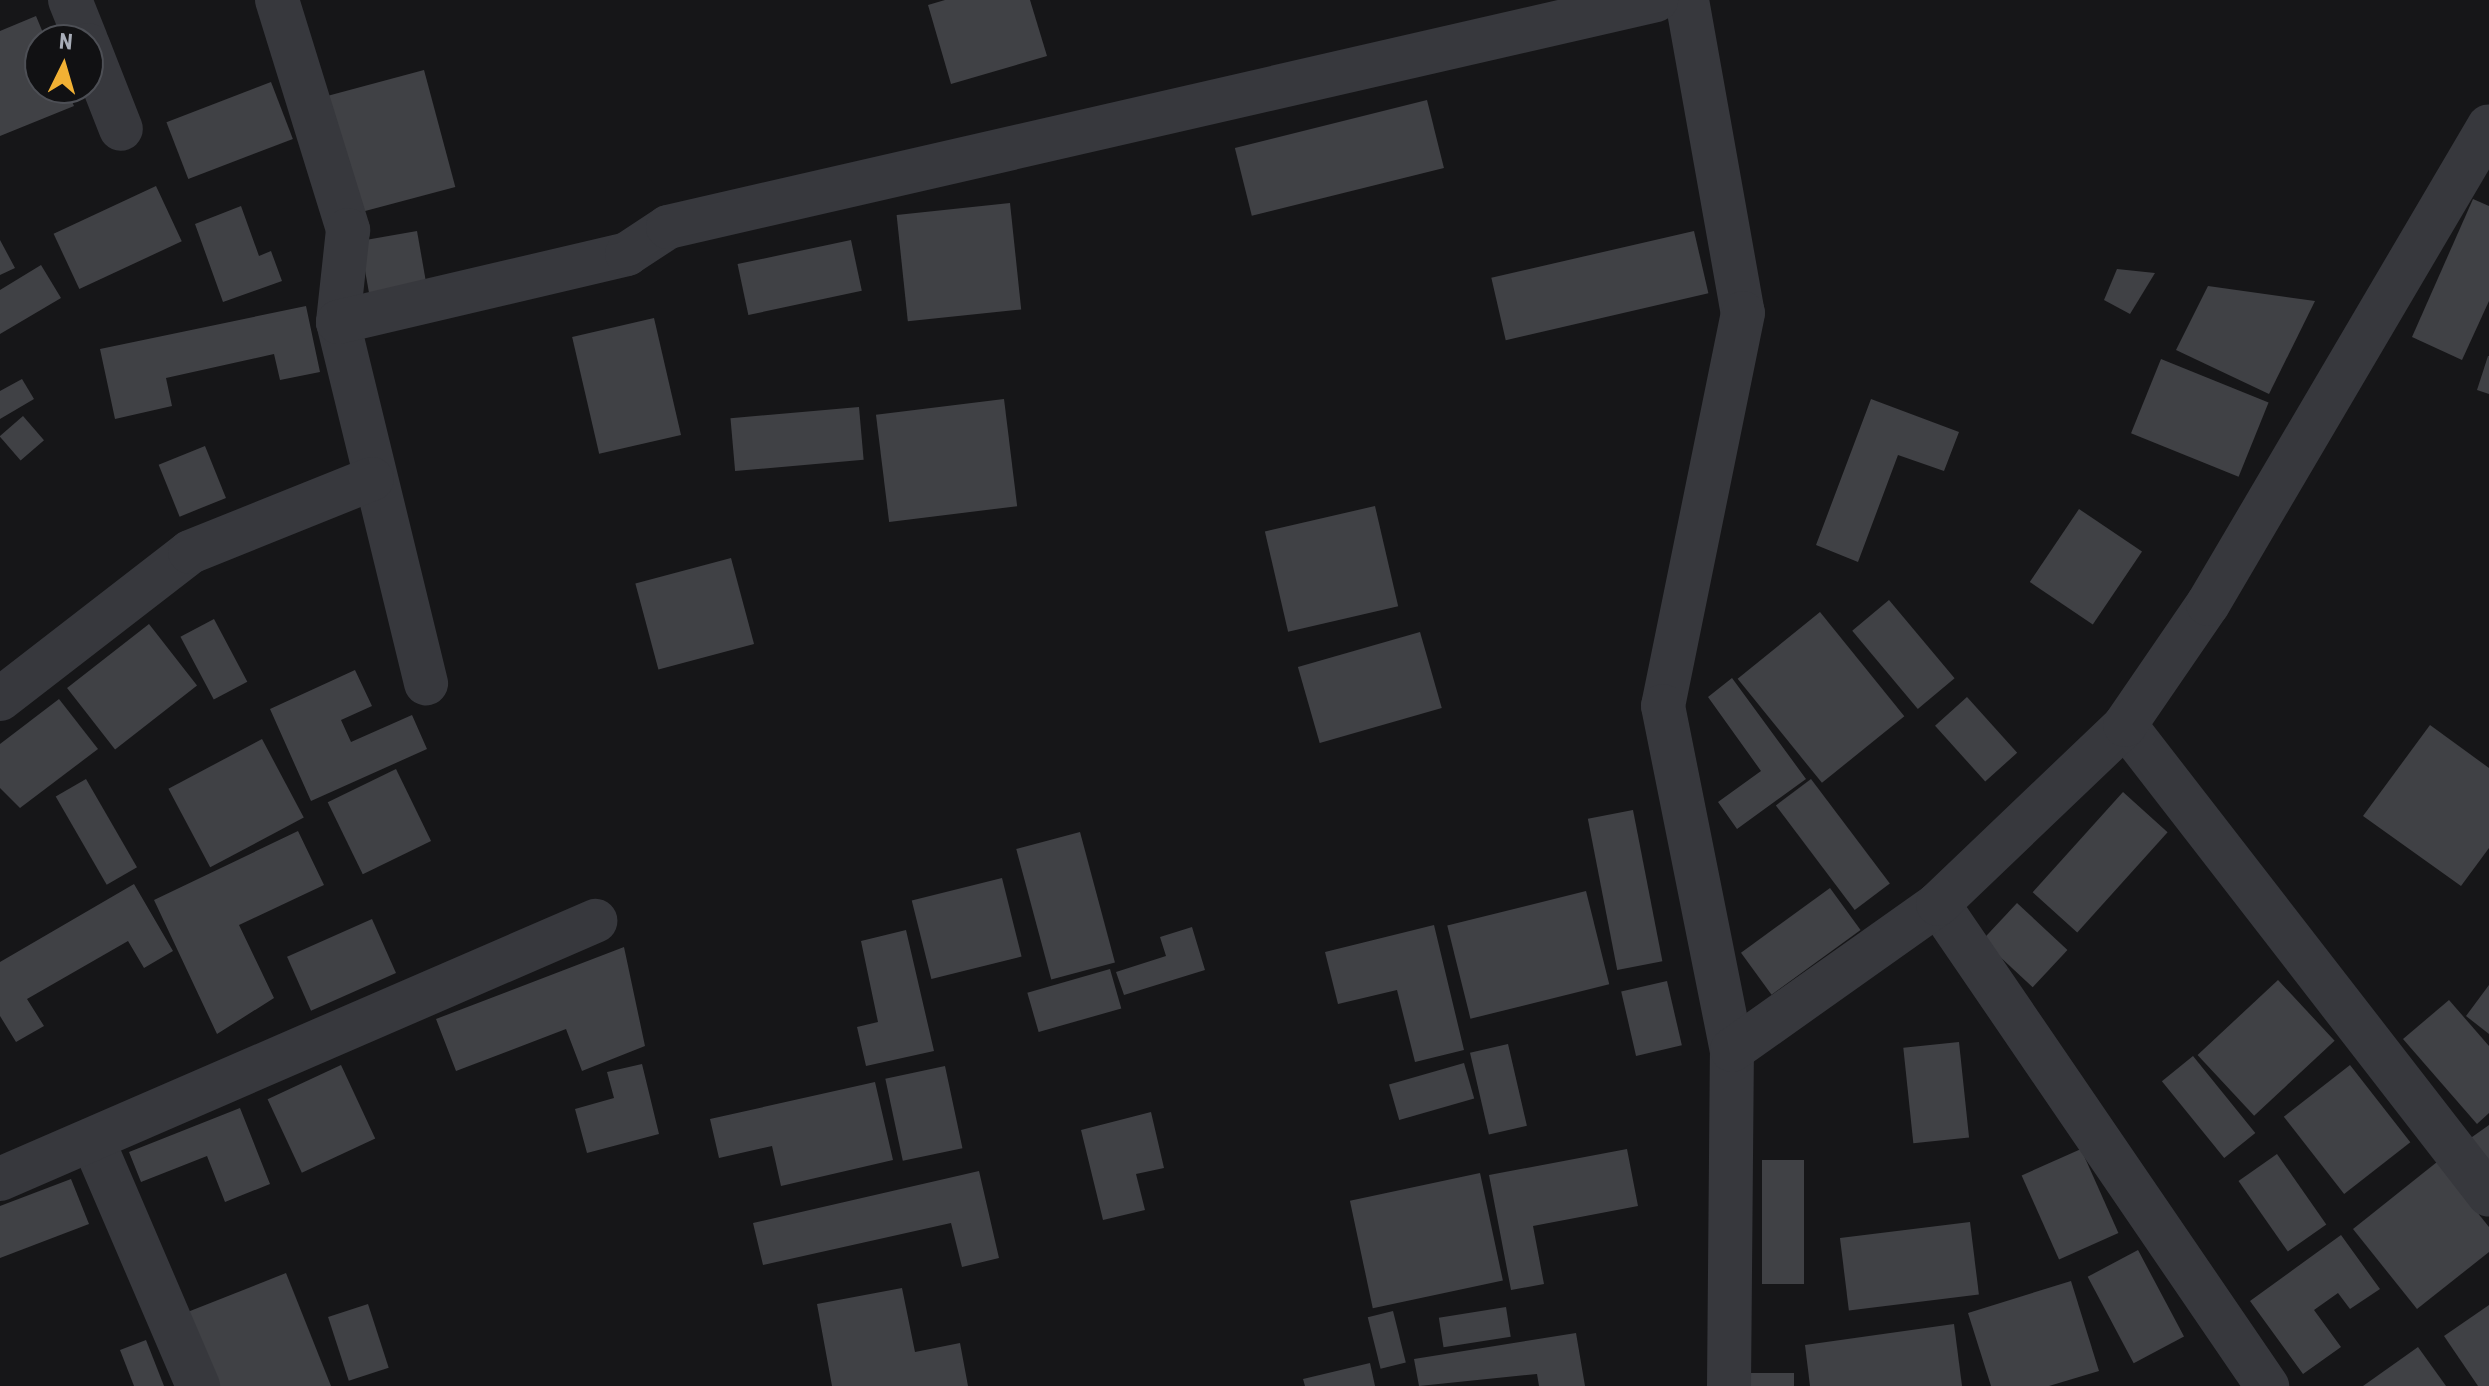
<!DOCTYPE html>
<style>
body{margin:0}
#map{position:relative;width:2489px;height:1386px;overflow:hidden;background:#161618;font-family:"Roboto Condensed",sans-serif}
div>[style]{position:absolute}
.building>*{inset:0;background:#404145;transform-origin:0 0}
.minor>*{height:44px;margin:-22px;padding:0 22px;transform-origin:22px;border-radius:22px;background:#37383d}
span{translate:-50% -50%;white-space:nowrap;text-align:center;line-height:1.15;-webkit-text-stroke:8px #111113;paint-order:stroke}
.north{position:absolute;left:24px;top:24px;width:80px;height:80px;box-sizing:border-box;background:#111113;border:2px solid #4d4f55;border-radius:50%;rotate:5deg;font-size:22px;font-weight:700;line-height:32px;text-align:center;color:#a8adb8}
.north::after{content:'';display:block;margin:auto;width:28px;height:36px;background:#f2b134;clip-path:polygon(50% 0,100% 100%,50% 72%,0 100%)}
</style>
<div id="map">
<div class="building">
<i style="clip-path:polygon(945px 0,1030px 0,1047px 56px,951px 84px,928px 5px)"></i>
<i style="clip-path:polygon(36px 16px,46px 40px,40px 40px,40px 88px,66px 88px,74px 106px,0 136px,0 31px)"></i>
<i style="left:424px;top:70px;width:121px;height:106px;rotate:75deg"></i>
<i style="left:271px;top:82px;width:61px;height:112px;rotate:69deg"></i>
<i style="left:1427px;top:100px;width:70px;height:198px;rotate:76deg"></i>
<i style="left:156px;top:186px;width:61px;height:113px;rotate:65deg"></i>
<i style="clip-path:polygon(2473px 199px,2489px 206px,2489px 301px,2462px 360px,2412px 337px)"></i>
<i style="left:1010px;top:203px;width:107px;height:114px;rotate:84deg"></i>
<i style="clip-path:polygon(241px 206px,259px 256px,271px 251px,282px 281px,223px 302px,195px 224px)"></i>
<i style="left:417px;top:231px;width:57px;height:58px;rotate:80deg"></i>
<i style="left:1694px;top:231px;width:64px;height:208px;rotate:77deg"></i>
<i style="clip-path:polygon(0 240px,15px 268px,0 275px)"></i>
<i style="left:851px;top:240px;width:52px;height:116px;rotate:78deg"></i>
<i style="clip-path:polygon(41px 265px,61px 298px,0 334px,0 290px)"></i>
<i style="clip-path:polygon(2117px 269px,2155px 273px,2130px 314px,2104px 300px)"></i>
<i style="clip-path:polygon(2208px 286px,2315px 301px,2269px 394px,2176px 350px)"></i>
<i style="clip-path:polygon(306px 306px,320px 372px,280px 380px,274px 354px,166px 378px,172px 406px,115px 419px,100px 349px)"></i>
<i style="left:654px;top:318px;width:120px;height:84px;rotate:77deg"></i>
<i style="clip-path:polygon(2488px 356px,2489px 356px,2489px 394px,2477px 390px)"></i>
<i style="left:2161px;top:359px;width:116px;height:80px;rotate:22deg"></i>
<i style="clip-path:polygon(22px 379px,34px 399px,0 419px,0 391px)"></i>
<i style="left:1004px;top:399px;width:108px;height:129px;rotate:83deg"></i>
<i style="clip-path:polygon(1871px 399px,1959px 432px,1944px 471px,1898px 455px,1858px 562px,1816px 545px)"></i>
<i style="left:859px;top:407px;width:53px;height:129px;rotate:85deg"></i>
<i style="left:23px;top:416px;width:32px;height:31px;rotate:49deg"></i>
<i style="left:205px;top:446px;width:56px;height:50px;rotate:68deg"></i>
<i style="left:1375px;top:506px;width:103px;height:113px;rotate:77deg"></i>
<i style="left:2079px;top:509px;width:76px;height:88px;rotate:34deg"></i>
<i style="left:731px;top:558px;width:89px;height:99px;rotate:75deg"></i>
<i style="left:1889px;top:600px;width:102px;height:48px;rotate:50deg"></i>
<i style="left:1820px;top:612px;width:134px;height:106px;rotate:51deg"></i>
<i style="left:214px;top:619px;width:71px;height:38px;rotate:62deg"></i>
<i style="left:149px;top:624px;width:78px;height:104px;rotate:52deg"></i>
<i style="left:1420px;top:632px;width:79px;height:127px;rotate:74deg"></i>
<i style="clip-path:polygon(355px 670px,372px 706px,341px 720px,351px 742px,412px 715px,427px 749px,311px 801px,270px 709px)"></i>
<i style="clip-path:polygon(1732px 678px,1806px 779px,1737px 829px,1718px 802px,1761px 771px,1708px 697px)"></i>
<i style="left:1967px;top:697px;width:75px;height:43px;rotate:48deg"></i>
<i style="clip-path:polygon(59px 699px,98px 749px,20px 808px,0 788px,0 744px)"></i>
<i style="clip-path:polygon(2430px 725px,2489px 768px,2489px 848px,2461px 886px,2363px 816px)"></i>
<i style="left:262px;top:739px;width:89px;height:106px;rotate:62deg"></i>
<i style="left:396px;top:769px;width:80px;height:76px;rotate:64deg"></i>
<i style="left:86px;top:779px;width:102px;height:35px;rotate:60deg"></i>
<i style="left:1811px;top:779px;width:131px;height:44px;rotate:53deg"></i>
<i style="left:2123px;top:792px;width:60px;height:135px;rotate:42deg"></i>
<i style="left:1633px;top:810px;width:154px;height:46px;rotate:79deg"></i>
<i style="clip-path:polygon(298px 831px,324px 885px,239px 925px,274px 998px,217px 1034px,154px 900px)"></i>
<i style="left:1080px;top:832px;width:135px;height:66px;rotate:75deg"></i>
<i style="left:1002px;top:878px;width:81px;height:93px;rotate:76deg"></i>
<i style="clip-path:polygon(134px 884px,173px 951px,144px 968px,128px 941px,27px 999px,44px 1026px,16px 1042px,0 1016px,0 962px)"></i>
<i style="left:1830px;top:888px;width:52px;height:110px;rotate:54deg"></i>
<i style="left:1586px;top:891px;width:96px;height:143px;rotate:76deg"></i>
<i style="left:2017px;top:903px;width:69px;height:51px;rotate:43deg"></i>
<i style="left:372px;top:919px;width:59px;height:93px;rotate:66deg"></i>
<i style="clip-path:polygon(1434px 925px,1464px 1050px,1415px 1062px,1397px 990px,1338px 1004px,1325px 952px)"></i>
<i style="clip-path:polygon(1192px 927px,1205px 970px,1124px 995px,1116px 972px,1166px 956px,1160px 937px)"></i>
<i style="clip-path:polygon(906px 930px,934px 1051px,866px 1066px,857px 1027px,878px 1022px,861px 941px)"></i>
<i style="clip-path:polygon(624px 947px,645px 1046px,582px 1071px,566px 1029px,456px 1071px,436px 1019px)"></i>
<i style="left:1110px;top:969px;width:41px;height:86px;rotate:74deg"></i>
<i style="left:2278px;top:980px;width:83px;height:110px;rotate:47deg"></i>
<i style="left:1667px;top:981px;width:66px;height:47px;rotate:77deg"></i>
<i style="clip-path:polygon(2489px 985px,2489px 1034px,2466px 1016px)"></i>
<i style="clip-path:polygon(2449px 1000px,2489px 1046px,2489px 1113px,2477px 1124px,2403px 1039px)"></i>
<i style="left:1959px;top:1042px;width:96px;height:56px;rotate:84deg"></i>
<i style="left:1508px;top:1044px;width:84px;height:39px;rotate:77deg"></i>
<i style="left:2193px;top:1056px;width:99px;height:40px;rotate:51deg"></i>
<i style="left:1464px;top:1063px;width:37px;height:78px;rotate:74deg"></i>
<i style="clip-path:polygon(642px 1064px,659px 1134px,587px 1153px,575px 1109px,614px 1098px,607px 1072px)"></i>
<i style="left:341px;top:1065px;width:81px;height:81px;rotate:65deg"></i>
<i style="left:2350px;top:1065px;width:98px;height:84px;rotate:52deg"></i>
<i style="left:945px;top:1066px;width:84px;height:61px;rotate:78deg"></i>
<i style="clip-path:polygon(875px 1082px,893px 1160px,781px 1186px,772px 1146px,719px 1158px,710px 1119px)"></i>
<i style="clip-path:polygon(240px 1108px,270px 1184px,225px 1202px,207px 1156px,141px 1182px,129px 1152px)"></i>
<i style="clip-path:polygon(1151px 1112px,1164px 1168px,1136px 1174px,1145px 1210px,1103px 1220px,1081px 1130px)"></i>
<i style="clip-path:polygon(2489px 1125px,2489px 1164px,2465px 1142px)"></i>
<i style="clip-path:polygon(1627px 1149px,1638px 1206px,1533px 1226px,1544px 1284px,1511px 1290px,1489px 1175px)"></i>
<i style="left:2081px;top:1149px;width:92px;height:65px;rotate:66deg"></i>
<i style="left:2277px;top:1154px;width:86px;height:47px;rotate:55deg"></i>
<i style="left:1762px;top:1160px;width:42px;height:124px"></i>
<i style="clip-path:polygon(2437px 1162px,2489px 1227px,2489px 1252px,2417px 1309px,2353px 1229px)"></i>
<i style="clip-path:polygon(979px 1171px,999px 1258px,962px 1267px,951px 1223px,763px 1265px,753px 1223px)"></i>
<i style="left:1480px;top:1173px;width:110px;height:133px;rotate:78deg"></i>
<i style="clip-path:polygon(71px 1179px,89px 1224px,0 1258px,0 1206px)"></i>
<i style="left:1970px;top:1222px;width:73px;height:131px;rotate:83deg"></i>
<i style="clip-path:polygon(2341px 1235px,2380px 1289px,2350px 1309px,2338px 1293px,2314px 1310px,2341px 1347px,2303px 1374px,2250px 1301px)"></i>
<i style="left:2138px;top:1250px;width:98px;height:57px;rotate:62deg"></i>
<i style="clip-path:polygon(286px 1273px,331px 1386px,214px 1386px,185px 1313px)"></i>
<i style="clip-path:polygon(2071px 1281px,2099px 1371px,2049px 1386px,1991px 1386px,1968px 1313px)"></i>
<i style="clip-path:polygon(902px 1288px,915px 1352px,960px 1343px,968px 1386px,832px 1386px,817px 1304px)"></i>
<i style="left:368px;top:1304px;width:67px;height:42px;rotate:72deg"></i>
<i style="clip-path:polygon(2489px 1305px,2489px 1386px,2478px 1386px,2444px 1336px)"></i>
<i style="left:1506px;top:1307px;width:30px;height:68px;rotate:81deg"></i>
<i style="left:1393px;top:1311px;width:53px;height:26px;rotate:76deg"></i>
<i style="clip-path:polygon(1954px 1324px,1962px 1386px,1810px 1386px,1805px 1345px)"></i>
<i style="clip-path:polygon(1576px 1333px,1585px 1386px,1539px 1386px,1537px 1374px,1419px 1386px,1414px 1359px)"></i>
<i style="clip-path:polygon(146px 1340px,164px 1386px,134px 1386px,120px 1350px)"></i>
<i style="clip-path:polygon(2418px 1347px,2446px 1386px,2363px 1386px)"></i>
<i style="clip-path:polygon(1370px 1363px,1375px 1386px,1305px 1386px,1303px 1379px)"></i>
<i style="left:1794px;top:1373px;width:13px;height:47px;rotate:90deg"></i>
</div>
<div class="minor">
<i style="left:70px;top:0;width:43px;rotate:68.2deg"></i>
<i style="left:277px;top:0;width:241px;rotate:72.8deg"></i>
<i style="left:348px;top:230px;width:93px;rotate:96.2deg"></i>
<i style="left:338px;top:322px;width:372px;rotate:76.3deg"></i>
<i style="left:1687px;top:0;width:318px;rotate:79.9deg"></i>
<i style="left:1743px;top:313px;width:401px;rotate:101.5deg"></i>
<i style="left:1663px;top:706px;width:351px;rotate:78.7deg"></i>
<i style="left:88px;top:45px;width:90px;rotate:68.6deg"></i>
<i style="left:338px;top:322px;width:297px;rotate:-13.2deg"></i>
<i style="left:627px;top:254px;width:49px;rotate:-33.4deg"></i>
<i style="left:668px;top:227px;width:1014px;rotate:-12.94deg"></i>
<i style="left:0;top:699px;width:240px;rotate:-37.7deg"></i>
<i style="left:190px;top:552px;width:196px;rotate:-21.9deg"></i>
<i style="left:2125px;top:725px;width:594px;rotate:52.24deg"></i>
<i style="left:1938px;top:904px;width:584px;rotate:55.68deg"></i>
<i style="left:93px;top:1141px;width:267px;rotate:66.8deg"></i>
<i style="left:0;top:1179px;width:649px;rotate:-23.44deg"></i>
<i style="left:1729px;top:1386px;width:336px;rotate:-89.5deg"></i>
<i style="left:1732px;top:1050px;width:252px;rotate:-35.3deg"></i>
<i style="left:1938px;top:904px;width:259px;rotate:-43.7deg"></i>
<i style="left:2125px;top:725px;width:147px;rotate:-55.6deg"></i>
<i style="left:2208px;top:604px;width:554px;rotate:-59.55deg"></i>
</div>
<div class="north">N</div>
</div>
